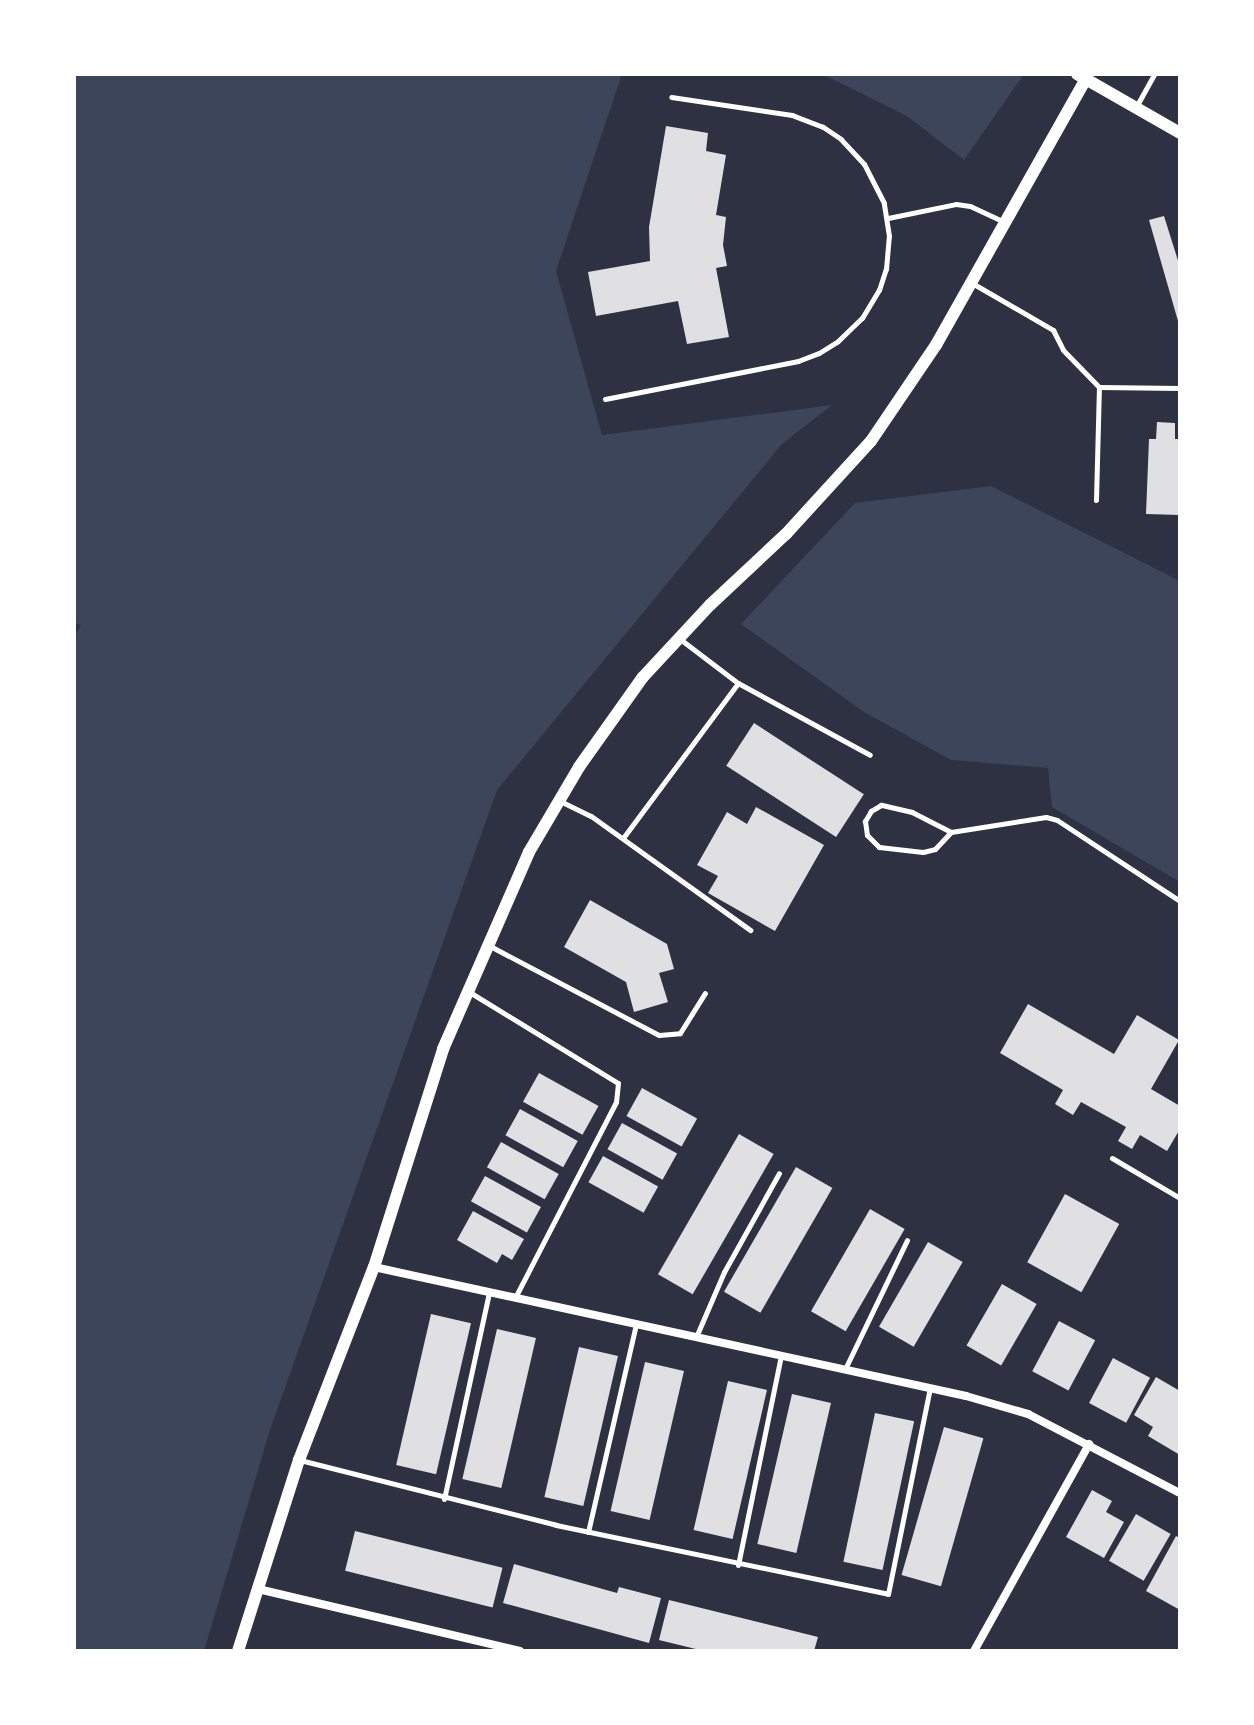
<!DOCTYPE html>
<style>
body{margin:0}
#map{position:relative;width:1254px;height:1725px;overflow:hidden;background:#2d3142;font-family:Rubik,sans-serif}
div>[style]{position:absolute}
.green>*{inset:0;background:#3c4559}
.building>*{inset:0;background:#e0e0e3;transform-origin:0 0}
.service>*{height:5px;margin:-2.5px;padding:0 2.5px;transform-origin:2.5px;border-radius:2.5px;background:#fff}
.minor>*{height:8px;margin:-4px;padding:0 4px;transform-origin:4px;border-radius:4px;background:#fff}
.tertiary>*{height:12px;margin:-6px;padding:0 6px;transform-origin:6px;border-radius:6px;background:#fff}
span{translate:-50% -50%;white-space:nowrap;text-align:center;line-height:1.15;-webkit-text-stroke:7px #fff;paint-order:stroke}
.frame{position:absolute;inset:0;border:76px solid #fff;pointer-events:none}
</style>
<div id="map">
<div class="green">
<i style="clip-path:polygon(74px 74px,622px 74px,556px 271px,602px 435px,832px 405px,782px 444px,497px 790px,270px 1430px,204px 1651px,74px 1651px,74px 638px,81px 625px,74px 623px)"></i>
<i style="clip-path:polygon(822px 74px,1024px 74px,964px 160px,907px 116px)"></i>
<i style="clip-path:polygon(991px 486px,1180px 581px,1180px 882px,1052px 807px,1048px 768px,951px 760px,864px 712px,741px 624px,855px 503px)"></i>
</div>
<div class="building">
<i style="clip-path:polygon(666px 126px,708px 133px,706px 151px,726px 155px,716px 215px,726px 217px,723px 245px,727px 266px,716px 268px,729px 337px,687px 344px,678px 301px,596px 316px,588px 272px,650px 261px,649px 227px)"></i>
<i style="clip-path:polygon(1164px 216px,1180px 267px,1180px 328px,1149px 220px)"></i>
<i style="clip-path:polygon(1157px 422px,1175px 423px,1175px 439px,1180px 439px,1180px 515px,1146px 514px,1149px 439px,1156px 439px)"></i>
<i style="left:754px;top:723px;width:131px;height:51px;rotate:33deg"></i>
<i style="clip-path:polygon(756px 807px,824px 845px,775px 931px,708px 893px,718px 876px,697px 865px,727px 812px,747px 824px)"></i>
<i style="clip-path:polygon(590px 900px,667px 944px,674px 969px,659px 973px,668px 1002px,634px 1012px,626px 982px,564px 947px)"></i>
<i style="clip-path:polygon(1028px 1004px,1114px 1054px,1137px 1015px,1179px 1040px,1151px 1089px,1180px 1106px,1180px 1129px,1167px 1151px,1140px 1135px,1132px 1149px,1118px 1141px,1126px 1127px,1081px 1102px,1073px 1115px,1055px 1104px,1063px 1090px,1000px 1053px)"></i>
<i style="left:539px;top:1073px;width:68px;height:33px;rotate:29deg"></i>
<i style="left:642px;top:1088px;width:63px;height:32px;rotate:29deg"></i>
<i style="left:520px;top:1109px;width:66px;height:30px;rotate:29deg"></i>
<i style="left:622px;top:1123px;width:63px;height:30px;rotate:29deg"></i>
<i style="left:739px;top:1134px;width:40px;height:162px;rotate:30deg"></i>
<i style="left:501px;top:1142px;width:66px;height:29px;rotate:29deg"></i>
<i style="left:603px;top:1156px;width:63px;height:30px;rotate:29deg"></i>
<i style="left:796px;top:1167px;width:42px;height:144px;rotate:30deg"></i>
<i style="left:485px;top:1176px;width:64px;height:29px;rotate:29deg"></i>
<i style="left:1065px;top:1194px;width:62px;height:78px;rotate:29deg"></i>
<i style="left:870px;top:1209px;width:40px;height:118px;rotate:30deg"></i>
<i style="clip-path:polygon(473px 1211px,524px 1239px,512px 1260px,502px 1254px,497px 1263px,457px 1240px)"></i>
<i style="left:928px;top:1242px;width:40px;height:98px;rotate:30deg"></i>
<i style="left:1002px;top:1284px;width:40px;height:71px;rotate:30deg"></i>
<i style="left:431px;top:1314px;width:41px;height:155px;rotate:13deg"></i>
<i style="left:1059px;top:1321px;width:41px;height:57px;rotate:28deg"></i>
<i style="left:497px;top:1329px;width:40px;height:154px;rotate:13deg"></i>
<i style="left:579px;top:1347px;width:40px;height:154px;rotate:13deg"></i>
<i style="left:1113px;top:1358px;width:42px;height:51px;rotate:28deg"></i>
<i style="left:645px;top:1362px;width:40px;height:153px;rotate:13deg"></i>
<i style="clip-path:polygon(1156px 1377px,1180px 1391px,1180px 1455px,1148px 1436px,1153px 1427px,1134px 1415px)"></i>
<i style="left:728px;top:1381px;width:40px;height:153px;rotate:13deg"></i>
<i style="left:792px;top:1394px;width:40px;height:154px;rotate:13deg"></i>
<i style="left:875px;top:1413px;width:40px;height:152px;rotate:12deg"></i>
<i style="left:944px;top:1427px;width:41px;height:154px;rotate:16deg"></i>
<i style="clip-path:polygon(1092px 1490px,1112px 1501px,1106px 1512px,1124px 1522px,1104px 1558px,1066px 1537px)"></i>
<i style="left:1136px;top:1514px;width:40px;height:54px;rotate:30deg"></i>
<i style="left:355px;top:1531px;width:152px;height:41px;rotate:14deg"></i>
<i style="clip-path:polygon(1176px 1536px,1180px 1538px,1180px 1610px,1146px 1591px)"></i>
<i style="clip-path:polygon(514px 1564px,617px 1593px,619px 1587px,661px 1598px,649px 1643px,503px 1603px)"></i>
<i style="clip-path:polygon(669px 1600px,818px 1637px,814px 1651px,704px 1651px,659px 1640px)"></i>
</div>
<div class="service">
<i style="left:1136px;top:107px;width:38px;rotate:-61deg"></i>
<i style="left:888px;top:218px;width:69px;rotate:-11.6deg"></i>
<i style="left:956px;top:204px;width:14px;rotate:8deg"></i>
<i style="left:970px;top:206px;width:38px;rotate:25deg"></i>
<i style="left:972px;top:283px;width:94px;rotate:30.1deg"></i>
<i style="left:1053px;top:330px;width:22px;rotate:63deg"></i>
<i style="left:1063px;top:350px;width:52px;rotate:45.8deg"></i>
<i style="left:1099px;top:387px;width:81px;rotate:0.7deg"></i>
<i style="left:605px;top:399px;width:197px;rotate:-11.1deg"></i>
<i style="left:798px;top:361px;width:22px;rotate:-21deg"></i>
<i style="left:819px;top:353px;width:22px;rotate:-32deg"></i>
<i style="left:838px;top:341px;width:33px;rotate:-44deg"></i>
<i style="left:862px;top:318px;width:33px;rotate:-59deg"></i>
<i style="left:879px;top:290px;width:22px;rotate:-72deg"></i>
<i style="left:886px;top:269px;width:33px;rotate:-85deg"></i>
<i style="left:889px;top:236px;width:33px;rotate:-99deg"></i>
<i style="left:884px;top:203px;width:44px;rotate:-117.1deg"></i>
<i style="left:864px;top:164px;width:34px;rotate:-133deg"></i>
<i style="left:841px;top:139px;width:22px;rotate:-146deg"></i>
<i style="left:823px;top:127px;width:33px;rotate:-159deg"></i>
<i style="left:792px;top:115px;width:122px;rotate:-171.5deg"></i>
<i style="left:1096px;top:500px;width:113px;rotate:-88.5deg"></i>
<i style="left:680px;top:639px;width:73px;rotate:37.2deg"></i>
<i style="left:738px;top:683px;width:150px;rotate:28.6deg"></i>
<i style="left:560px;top:801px;width:34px;rotate:26deg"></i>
<i style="left:591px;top:816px;width:196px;rotate:35.6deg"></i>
<i style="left:951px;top:832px;width:44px;rotate:-152.9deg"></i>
<i style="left:912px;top:812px;width:32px;rotate:-167deg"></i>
<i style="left:881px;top:805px;width:12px;rotate:149deg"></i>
<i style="left:871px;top:811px;width:12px;rotate:121deg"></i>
<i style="left:865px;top:821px;width:14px;rotate:82deg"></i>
<i style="left:867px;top:835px;width:17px;rotate:45deg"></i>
<i style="left:879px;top:847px;width:44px;rotate:6.5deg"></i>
<i style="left:923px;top:852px;width:12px;rotate:-14deg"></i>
<i style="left:935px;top:849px;width:23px;rotate:-47deg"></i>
<i style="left:951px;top:832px;width:96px;rotate:-9deg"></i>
<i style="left:1046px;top:817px;width:11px;rotate:15deg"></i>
<i style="left:1057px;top:820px;width:147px;rotate:33.4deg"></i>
<i style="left:623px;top:838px;width:193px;rotate:-53.4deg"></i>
<i style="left:488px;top:945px;width:193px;rotate:27.8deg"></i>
<i style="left:659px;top:1035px;width:21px;rotate:-5deg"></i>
<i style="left:680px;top:1033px;width:47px;rotate:-58deg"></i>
<i style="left:471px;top:993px;width:172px;rotate:31.5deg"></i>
<i style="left:618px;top:1083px;width:19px;rotate:96deg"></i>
<i style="left:616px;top:1102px;width:220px;rotate:117.3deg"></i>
<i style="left:1112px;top:1158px;width:79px;rotate:30.5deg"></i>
<i style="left:696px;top:1337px;width:71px;rotate:-66.7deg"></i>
<i style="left:724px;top:1272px;width:113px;rotate:-60.9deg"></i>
<i style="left:845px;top:1369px;width:143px;rotate:-64.3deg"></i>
<i style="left:300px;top:1460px;width:264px;rotate:14.2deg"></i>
<i style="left:556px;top:1525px;width:339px;rotate:11.7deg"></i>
<i style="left:888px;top:1594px;width:210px;rotate:-78.5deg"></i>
<i style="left:444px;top:1499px;width:211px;rotate:-77.7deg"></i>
<i style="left:588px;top:1532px;width:213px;rotate:-77deg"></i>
<i style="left:738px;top:1565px;width:213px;rotate:-78.4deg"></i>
</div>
<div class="minor">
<i style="left:374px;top:1267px;width:606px;rotate:12.29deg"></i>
<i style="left:966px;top:1396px;width:65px;rotate:16.2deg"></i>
<i style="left:1028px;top:1414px;width:171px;rotate:27.5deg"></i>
<i style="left:258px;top:1589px;width:269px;rotate:13.3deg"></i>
<i style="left:974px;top:1651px;width:237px;rotate:-60.9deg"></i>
</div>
<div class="tertiary">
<i style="left:1077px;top:74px;width:119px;rotate:29.8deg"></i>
<i style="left:238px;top:1651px;width:201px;rotate:-72.3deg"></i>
<i style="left:299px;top:1460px;width:207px;rotate:-68.8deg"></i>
<i style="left:374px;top:1267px;width:229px;rotate:-72.4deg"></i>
<i style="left:443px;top:1049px;width:215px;rotate:-66.4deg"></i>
<i style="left:529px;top:852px;width:99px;rotate:-59.5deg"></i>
<i style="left:579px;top:767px;width:110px;rotate:-54.6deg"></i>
<i style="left:643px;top:677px;width:98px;rotate:-47.1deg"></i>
<i style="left:710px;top:605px;width:104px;rotate:-43.1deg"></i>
<i style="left:786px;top:534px;width:126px;rotate:-47.6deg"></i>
<i style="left:871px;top:441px;width:116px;rotate:-55.9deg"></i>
<i style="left:936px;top:345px;width:305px;rotate:-60.6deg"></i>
</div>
<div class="frame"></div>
</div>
